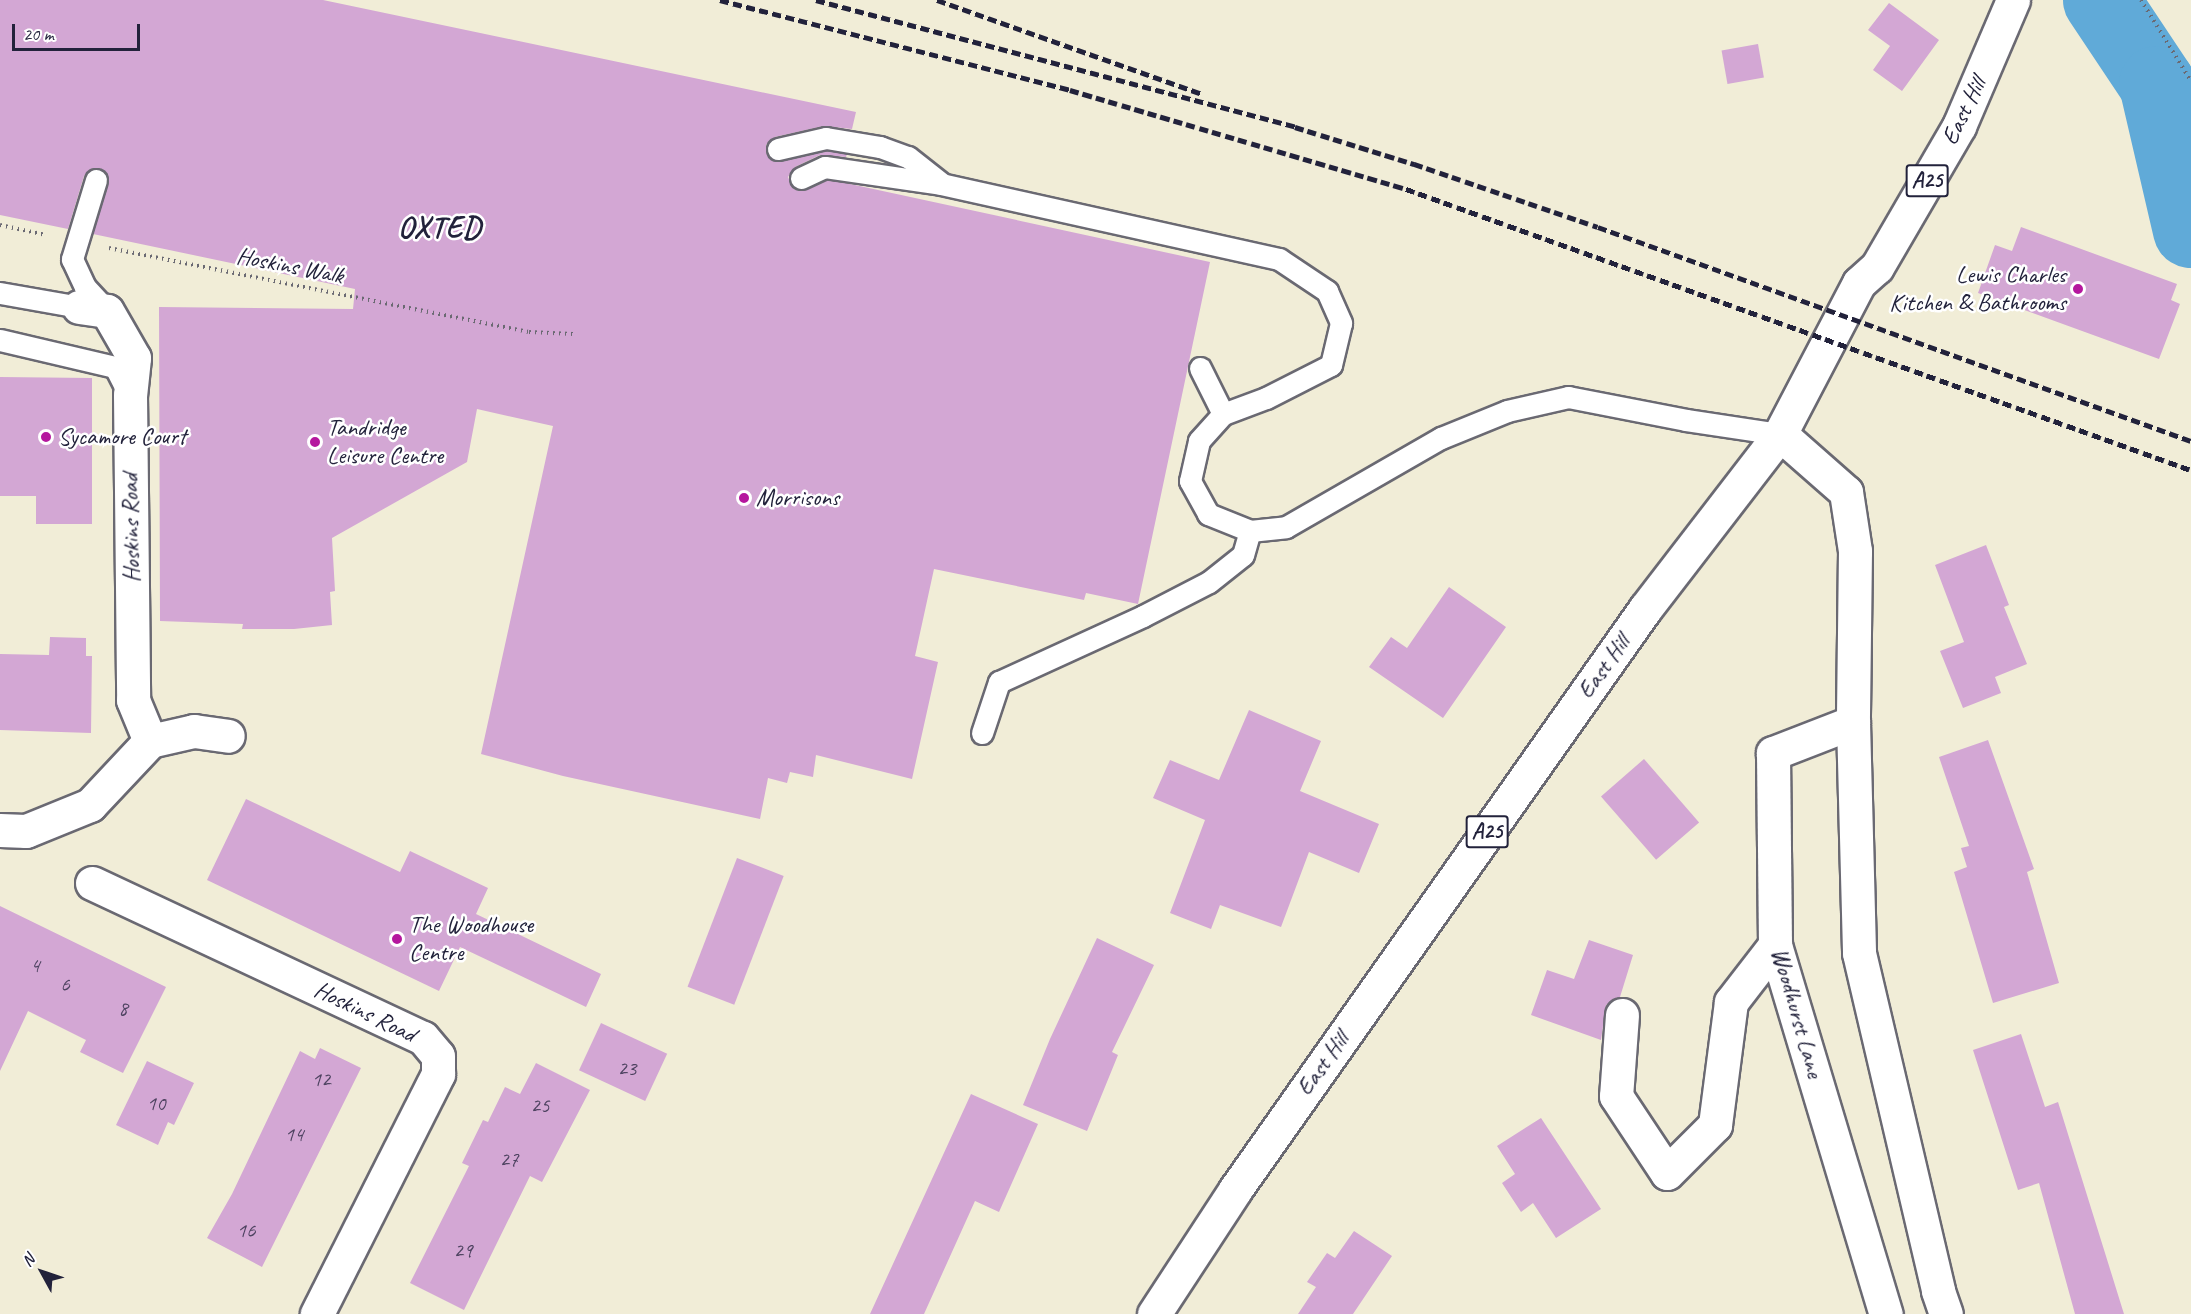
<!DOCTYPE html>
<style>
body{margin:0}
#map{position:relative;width:2191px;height:1314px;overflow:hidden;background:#f1edd7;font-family:Caveat,sans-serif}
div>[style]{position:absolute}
.river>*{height:76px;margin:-38px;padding:0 38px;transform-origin:38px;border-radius:38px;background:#60aad8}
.building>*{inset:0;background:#d3a7d4;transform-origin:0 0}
.path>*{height:4px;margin-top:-2px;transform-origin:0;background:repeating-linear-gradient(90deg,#6a6972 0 1.5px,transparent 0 6px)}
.roads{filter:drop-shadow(2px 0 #6a6972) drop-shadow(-2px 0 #6a6972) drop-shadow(0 2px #6a6972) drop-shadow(0 -2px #6a6972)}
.lane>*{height:21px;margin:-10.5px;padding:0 10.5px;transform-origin:10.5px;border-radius:10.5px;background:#fff}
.street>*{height:33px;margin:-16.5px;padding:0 16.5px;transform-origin:16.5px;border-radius:16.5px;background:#fff}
.primary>*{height:33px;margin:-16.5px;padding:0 16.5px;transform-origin:16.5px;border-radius:16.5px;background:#fff}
.rail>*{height:4.5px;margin-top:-2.25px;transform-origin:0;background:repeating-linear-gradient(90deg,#22223b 0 9px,transparent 0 13.5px)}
.dots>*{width:16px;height:16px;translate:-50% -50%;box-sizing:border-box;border:3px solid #fff;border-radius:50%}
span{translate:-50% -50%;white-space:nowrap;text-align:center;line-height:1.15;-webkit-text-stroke:5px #fff;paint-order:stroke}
.number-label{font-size:21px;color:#4e4361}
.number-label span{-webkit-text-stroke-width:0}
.shield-label span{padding:2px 4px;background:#fff;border:2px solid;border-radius:4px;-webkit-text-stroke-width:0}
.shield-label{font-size:22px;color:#22223b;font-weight:700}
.street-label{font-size:24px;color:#22223b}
.poi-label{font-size:24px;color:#22223b}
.right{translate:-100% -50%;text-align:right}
.left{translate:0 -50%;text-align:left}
.district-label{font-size:30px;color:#22223b;font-weight:700;letter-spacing:1.5px}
.north{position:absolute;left:12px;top:1242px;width:60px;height:60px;-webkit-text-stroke:4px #fff;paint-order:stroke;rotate:310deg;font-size:16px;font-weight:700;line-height:24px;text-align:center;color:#22223b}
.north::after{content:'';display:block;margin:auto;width:21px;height:27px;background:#22223b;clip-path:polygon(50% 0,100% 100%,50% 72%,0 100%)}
.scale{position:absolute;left:12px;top:24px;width:128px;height:27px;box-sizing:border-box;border:3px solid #22223b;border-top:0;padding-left:8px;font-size:18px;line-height:21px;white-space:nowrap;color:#22223b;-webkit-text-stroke:4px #fff;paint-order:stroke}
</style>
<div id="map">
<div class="river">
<i style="left:2101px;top:0;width:101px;rotate:56.3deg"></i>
<i style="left:2157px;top:84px;width:150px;rotate:76.9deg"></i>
</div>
<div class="building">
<i style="clip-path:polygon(0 0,323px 0,856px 112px,852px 129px,824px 126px,775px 137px,766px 145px,766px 152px,769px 158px,780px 161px,826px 151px,847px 154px,846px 157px,820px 155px,795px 167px,788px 177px,793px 188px,799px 191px,827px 180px,841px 182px,1210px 262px,1138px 604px,1086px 593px,1084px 600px,934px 569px,915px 656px,938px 662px,912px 779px,816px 755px,813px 777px,790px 772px,787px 783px,768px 778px,760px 819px,563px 776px,481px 754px,553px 426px,477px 409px,467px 462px,332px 538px,335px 591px,330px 592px,332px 625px,294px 629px,242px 629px,243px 624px,160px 621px,159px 307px,353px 309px,355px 289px,93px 234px,108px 183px,106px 172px,99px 168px,93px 168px,84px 176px,68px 229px,0 215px)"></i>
<i style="clip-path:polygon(1889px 3px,1939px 40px,1902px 91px,1873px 70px,1890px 46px,1868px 30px)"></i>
<i style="left:1758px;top:44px;width:34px;height:37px;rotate:80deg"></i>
<i style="clip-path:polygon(2021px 227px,2177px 284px,2171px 300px,2180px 304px,2159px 359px,1978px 293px,1995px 245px,2012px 251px)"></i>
<i style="clip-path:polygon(0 377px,92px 378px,92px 524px,36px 524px,36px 496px,0 496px)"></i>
<i style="clip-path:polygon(1986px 545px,2009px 605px,2004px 607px,2027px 664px,1995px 677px,2001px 693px,1963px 708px,1940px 651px,1964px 642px,1935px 565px)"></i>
<i style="clip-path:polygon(1449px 587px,1506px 627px,1443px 718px,1369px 667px,1391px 637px,1407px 648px)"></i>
<i style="clip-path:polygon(50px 637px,86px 638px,86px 656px,92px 656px,91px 733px,0 730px,0 654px,49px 655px)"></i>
<i style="clip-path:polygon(1249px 710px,1321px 741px,1300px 791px,1379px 824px,1359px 873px,1309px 852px,1281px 927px,1220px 905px,1211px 929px,1170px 913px,1205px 820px,1153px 798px,1170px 760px,1219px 780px)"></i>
<i style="clip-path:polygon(1988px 740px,2034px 869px,2027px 872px,2059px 983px,1993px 1003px,1954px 872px,1967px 867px,1961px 848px,1969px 846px,1939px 757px)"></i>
<i style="left:1644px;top:759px;width:84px;height:57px;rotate:49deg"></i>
<i style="clip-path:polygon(246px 799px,400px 872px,410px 851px,488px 888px,476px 914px,601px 974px,586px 1007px,460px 947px,439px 991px,207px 880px)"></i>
<i style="left:737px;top:858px;width:50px;height:138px;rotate:21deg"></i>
<i style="clip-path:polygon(0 906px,166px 987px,123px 1073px,80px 1052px,86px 1040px,28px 1011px,0 1071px)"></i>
<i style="clip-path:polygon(1097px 938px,1154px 965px,1112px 1052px,1118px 1055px,1087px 1131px,1023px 1105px,1050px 1039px)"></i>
<i style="clip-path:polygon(1589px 940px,1633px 955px,1620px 997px,1606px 1005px,1601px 1040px,1531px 1015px,1547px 970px,1574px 979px)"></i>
<i style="left:601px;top:1023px;width:73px;height:52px;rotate:25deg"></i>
<i style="clip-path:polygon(2021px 1034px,2045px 1107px,2058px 1102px,2124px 1314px,2075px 1314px,2039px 1183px,2018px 1190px,1973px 1050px)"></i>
<i style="clip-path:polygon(320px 1048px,361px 1068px,262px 1267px,207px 1238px,232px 1194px,300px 1051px,315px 1059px)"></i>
<i style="clip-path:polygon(147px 1061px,194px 1083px,174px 1125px,168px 1122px,158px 1145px,116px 1125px)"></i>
<i style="clip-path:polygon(536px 1063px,590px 1090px,542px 1182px,530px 1176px,464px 1310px,410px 1283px,469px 1166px,462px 1163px,483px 1120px,488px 1122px,505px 1087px,520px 1094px)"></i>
<i style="clip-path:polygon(971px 1094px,1038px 1124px,999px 1212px,975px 1201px,924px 1314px,870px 1314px)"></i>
<i style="clip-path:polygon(1541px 1118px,1601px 1209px,1556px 1238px,1533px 1203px,1521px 1212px,1502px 1183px,1515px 1174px,1497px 1146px)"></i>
<i style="clip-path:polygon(1354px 1231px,1392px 1256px,1353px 1314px,1298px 1314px,1316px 1287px,1307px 1282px,1327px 1253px,1335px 1258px)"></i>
</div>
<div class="path">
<i style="left:2141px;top:0;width:95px;rotate:58.3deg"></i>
<i style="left:0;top:225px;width:47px;rotate:12.3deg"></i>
<i style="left:109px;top:248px;width:428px;rotate:11.3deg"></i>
<i style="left:529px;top:332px;width:44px;rotate:2.6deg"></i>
</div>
<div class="roads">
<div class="lane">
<i style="left:778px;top:149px;width:49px;rotate:-12.9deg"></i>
<i style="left:826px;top:138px;width:55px;rotate:9.5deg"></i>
<i style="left:880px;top:147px;width:30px;rotate:20deg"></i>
<i style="left:908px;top:157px;width:42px;rotate:38.2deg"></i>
<i style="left:801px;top:178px;width:26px;rotate:-25deg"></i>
<i style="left:825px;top:167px;width:117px;rotate:8.3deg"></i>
<i style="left:941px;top:184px;width:346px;rotate:12.5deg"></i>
<i style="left:1279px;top:259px;width:58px;rotate:33.7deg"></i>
<i style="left:1327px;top:291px;width:35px;rotate:66deg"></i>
<i style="left:1341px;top:323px;width:43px;rotate:103.4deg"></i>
<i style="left:1331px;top:365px;width:73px;rotate:153.1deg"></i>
<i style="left:1266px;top:398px;width:46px;rotate:159.6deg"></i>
<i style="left:1223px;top:414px;width:36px;rotate:132deg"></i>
<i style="left:1199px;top:441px;width:41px;rotate:102.7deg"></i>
<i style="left:1190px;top:481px;width:38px;rotate:61deg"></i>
<i style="left:1208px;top:514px;width:45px;rotate:22deg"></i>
<i style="left:1250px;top:531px;width:36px;rotate:-6deg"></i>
<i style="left:1286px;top:527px;width:179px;rotate:-29.9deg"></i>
<i style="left:1441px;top:438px;width:71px;rotate:-22.2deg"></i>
<i style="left:1507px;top:411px;width:63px;rotate:-12.9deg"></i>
<i style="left:1568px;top:397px;width:120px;rotate:11deg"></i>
<i style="left:1686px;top:420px;width:95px;rotate:8.5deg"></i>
<i style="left:96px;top:180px;width:83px;rotate:106.9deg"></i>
<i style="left:72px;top:259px;width:31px;rotate:65deg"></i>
<i style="left:85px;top:287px;width:33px;rotate:47deg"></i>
<i style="left:0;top:293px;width:80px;rotate:10deg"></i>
<i style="left:0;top:340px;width:118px;rotate:13.2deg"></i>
<i style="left:115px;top:367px;width:30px;rotate:63deg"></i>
<i style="left:1200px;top:368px;width:51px;rotate:63.4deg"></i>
<i style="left:982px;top:733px;width:54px;rotate:-71.6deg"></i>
<i style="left:999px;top:682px;width:158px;rotate:-24.6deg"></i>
<i style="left:1143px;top:616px;width:74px;rotate:-27.3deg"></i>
<i style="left:1209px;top:582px;width:43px;rotate:-38.5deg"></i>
<i style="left:1243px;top:555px;width:25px;rotate:-74deg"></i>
</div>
<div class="street">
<i style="left:79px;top:307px;width:28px;rotate:8deg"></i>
<i style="left:107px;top:311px;width:54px;rotate:60.1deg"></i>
<i style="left:134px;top:358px;width:37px;rotate:96deg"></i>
<i style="left:130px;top:395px;width:305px;rotate:89.4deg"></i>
<i style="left:133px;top:700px;width:44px;rotate:67.5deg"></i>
<i style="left:1780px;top:434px;width:88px;rotate:41.3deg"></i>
<i style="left:1846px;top:492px;width:60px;rotate:81.3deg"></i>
<i style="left:1855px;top:551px;width:171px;rotate:90.7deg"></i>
<i style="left:1853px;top:722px;width:231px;rotate:88.5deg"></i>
<i style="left:1859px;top:953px;width:347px;rotate:76.8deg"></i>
<i style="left:1938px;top:1291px;width:24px;rotate:71deg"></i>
<i style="left:1853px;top:722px;width:86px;rotate:158.8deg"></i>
<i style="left:1773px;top:753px;width:192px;rotate:89.4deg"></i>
<i style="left:1775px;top:945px;width:385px;rotate:73.3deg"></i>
<i style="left:0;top:830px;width:26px;rotate:2deg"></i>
<i style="left:26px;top:831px;width:69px;rotate:-22.1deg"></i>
<i style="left:90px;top:805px;width:88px;rotate:-46.8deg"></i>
<i style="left:150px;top:741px;width:45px;rotate:-12.8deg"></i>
<i style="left:194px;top:731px;width:34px;rotate:8deg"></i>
<i style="left:92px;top:883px;width:365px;rotate:25.1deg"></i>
<i style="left:423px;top:1038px;width:23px;rotate:50deg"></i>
<i style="left:438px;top:1056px;width:18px;rotate:90deg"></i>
<i style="left:438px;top:1074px;width:269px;rotate:116.8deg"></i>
<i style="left:1622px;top:1015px;width:81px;rotate:94.2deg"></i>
<i style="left:1616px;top:1096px;width:92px;rotate:56.5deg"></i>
<i style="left:1667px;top:1173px;width:68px;rotate:-45deg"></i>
<i style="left:1715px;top:1125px;width:124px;rotate:-82.6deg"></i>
<i style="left:1731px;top:1002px;width:72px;rotate:-52.3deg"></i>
</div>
<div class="primary">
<i style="left:1154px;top:1314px;width:148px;rotate:-56.8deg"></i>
<i style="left:1235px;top:1190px;width:711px;rotate:-54.79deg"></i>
<i style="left:1645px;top:609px;width:221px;rotate:-52.4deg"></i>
<i style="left:1780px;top:434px;width:170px;rotate:-62.4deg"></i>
<i style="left:1859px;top:283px;width:24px;rotate:-42deg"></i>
<i style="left:1877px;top:267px;width:163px;rotate:-59.8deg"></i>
<i style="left:1959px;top:126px;width:137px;rotate:-66.8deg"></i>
</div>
</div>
<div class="rail">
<i style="left:720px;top:0;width:361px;rotate:14.4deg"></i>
<i style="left:1070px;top:90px;width:350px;rotate:16.4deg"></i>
<i style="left:1406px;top:189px;width:834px;rotate:19.7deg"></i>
<i style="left:816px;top:0;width:496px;rotate:14.8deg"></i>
<i style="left:1295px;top:127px;width:125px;rotate:17.3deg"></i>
<i style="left:1414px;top:164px;width:194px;rotate:18.9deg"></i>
<i style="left:1598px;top:227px;width:630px;rotate:19.84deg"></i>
<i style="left:937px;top:0;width:281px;rotate:19.5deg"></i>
</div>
<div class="dots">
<i style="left:2078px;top:289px;background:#b5179e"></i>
<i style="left:46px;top:437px;background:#b5179e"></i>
<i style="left:315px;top:442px;background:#b5179e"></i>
<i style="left:744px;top:498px;background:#b5179e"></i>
<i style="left:397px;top:939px;background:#b5179e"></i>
</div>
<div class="number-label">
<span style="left:35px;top:965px">4</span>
<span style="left:65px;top:984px">6</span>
<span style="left:123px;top:1008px">8</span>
<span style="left:627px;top:1068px">23</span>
<span style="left:321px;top:1079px">12</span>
<span style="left:156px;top:1103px">10</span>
<span style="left:540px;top:1105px">25</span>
<span style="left:294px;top:1134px">14</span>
<span style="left:509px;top:1159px">27</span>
<span style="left:246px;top:1230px">16</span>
<span style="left:463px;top:1250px">29</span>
</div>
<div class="shield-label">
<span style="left:1927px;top:181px">A25</span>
<span style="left:1487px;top:832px">A25</span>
</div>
<div class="street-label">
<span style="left:1964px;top:111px;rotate:-64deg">East Hill</span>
<span style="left:290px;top:266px;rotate:11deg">Hoskins Walk</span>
<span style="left:131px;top:528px;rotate:-91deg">Hoskins Road</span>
<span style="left:1604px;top:667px;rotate:-55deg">East Hill</span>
<span style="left:365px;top:1012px;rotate:26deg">Hoskins Road</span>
<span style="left:1797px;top:1013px;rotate:74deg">Woodhurst Lane</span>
<span style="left:1323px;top:1064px;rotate:-55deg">East Hill</span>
</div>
<div class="poi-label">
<span class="right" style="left:2066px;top:289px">Lewis Charles<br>Kitchen &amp; Bathrooms</span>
<span class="left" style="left:327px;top:442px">Tandridge<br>Leisure Centre</span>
<span class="left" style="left:58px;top:437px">Sycamore Court</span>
<span class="left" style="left:756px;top:498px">Morrisons</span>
<span class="left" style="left:409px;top:939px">The Woodhouse<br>Centre</span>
</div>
<div class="district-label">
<span style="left:440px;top:227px">OXTED</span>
</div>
<div class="north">N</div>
<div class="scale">20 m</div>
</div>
